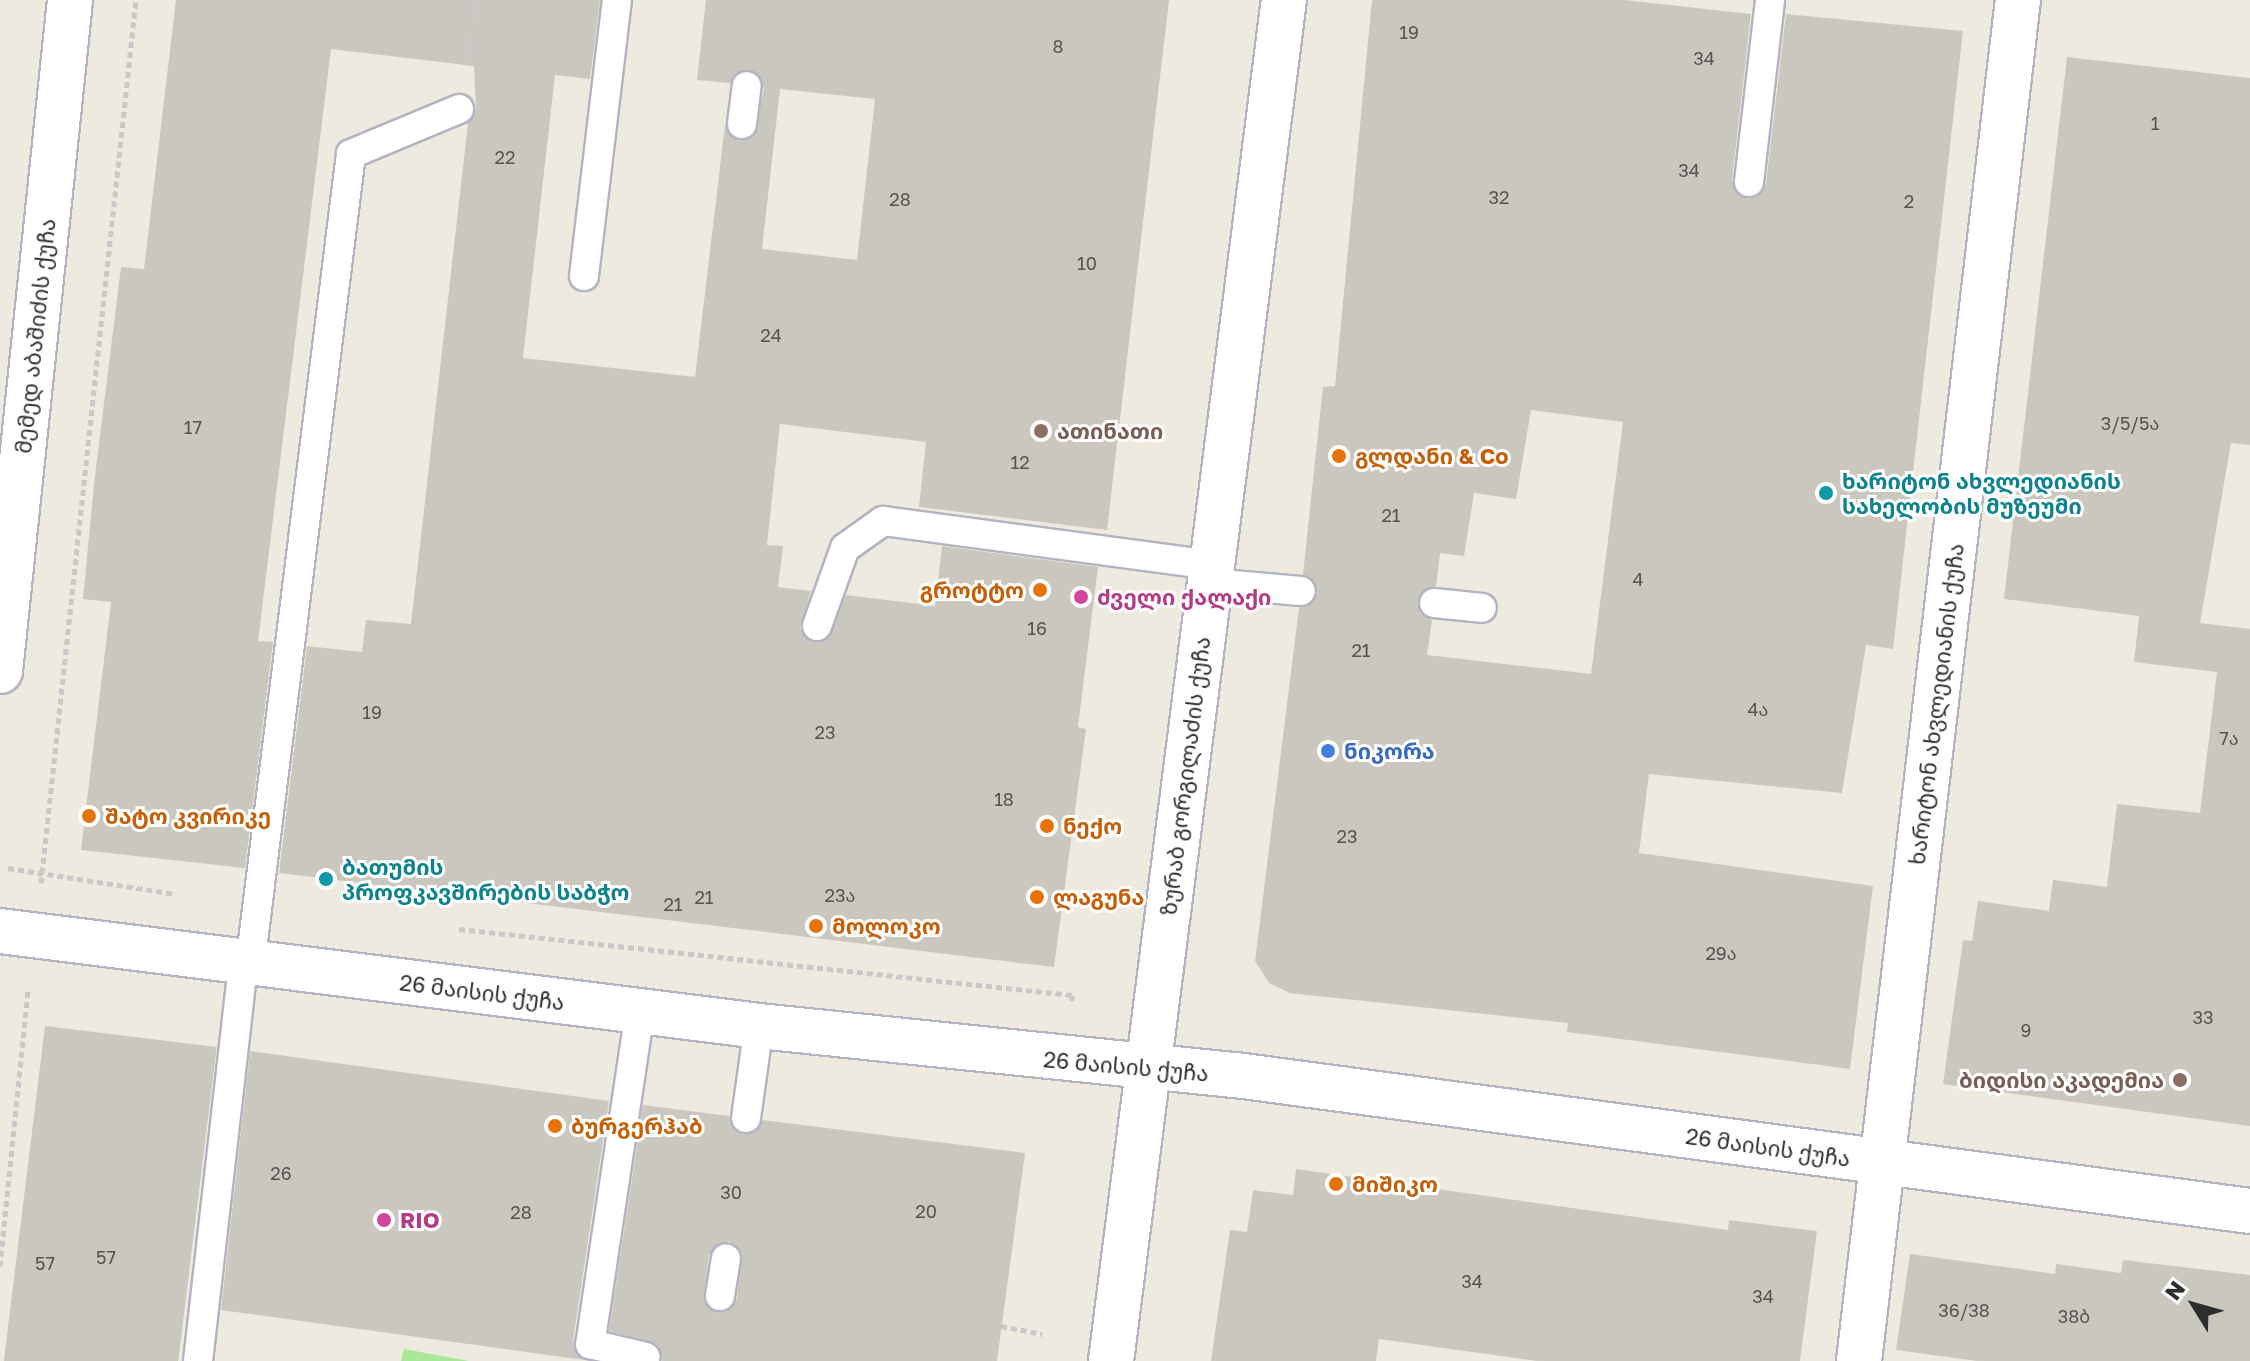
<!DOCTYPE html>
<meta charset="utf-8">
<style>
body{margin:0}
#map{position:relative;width:2250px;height:1361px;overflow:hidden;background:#efeadf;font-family:"Golos Text","Noto Sans Georgian",sans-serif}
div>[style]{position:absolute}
.green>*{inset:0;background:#a9e79a}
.building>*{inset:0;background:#cac7be;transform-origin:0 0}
.path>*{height:5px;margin-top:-2.5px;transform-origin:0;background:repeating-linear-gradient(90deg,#c8c8c8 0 6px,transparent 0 10px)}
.roads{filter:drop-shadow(2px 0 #b3b3c1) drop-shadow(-2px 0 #b3b3c1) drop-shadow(0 2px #b3b3c1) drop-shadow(0 -2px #b3b3c1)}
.lane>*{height:28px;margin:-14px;padding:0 14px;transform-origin:14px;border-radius:14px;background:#fff}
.street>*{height:44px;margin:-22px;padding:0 22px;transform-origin:22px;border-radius:22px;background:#fff}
.secondary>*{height:44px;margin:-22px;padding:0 22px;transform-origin:22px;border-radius:22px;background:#fff}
.dots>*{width:22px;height:22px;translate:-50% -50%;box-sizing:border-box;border:4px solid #fff;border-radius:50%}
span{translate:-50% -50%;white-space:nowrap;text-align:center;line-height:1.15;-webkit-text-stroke:6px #fff;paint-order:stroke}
.number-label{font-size:18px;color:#545451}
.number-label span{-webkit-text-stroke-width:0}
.street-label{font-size:22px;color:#2d2d2d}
.education-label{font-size:22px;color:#785e54;font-weight:700}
.left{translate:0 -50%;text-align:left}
.right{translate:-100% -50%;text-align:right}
.food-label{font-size:22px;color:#c56008;font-weight:700}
.culture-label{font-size:22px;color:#0d838f;font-weight:700}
.hotel-label{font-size:22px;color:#b23c85;font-weight:700}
.shop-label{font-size:22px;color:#366cbe;font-weight:700}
.north{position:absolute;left:2154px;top:1265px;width:80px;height:80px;-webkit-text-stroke:6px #fff;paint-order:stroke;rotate:307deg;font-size:22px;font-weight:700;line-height:32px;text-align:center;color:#2d2d2d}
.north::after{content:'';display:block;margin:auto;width:28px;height:36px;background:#2d2d2d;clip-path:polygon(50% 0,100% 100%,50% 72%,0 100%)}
</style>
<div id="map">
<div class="green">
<i style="clip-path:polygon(404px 1349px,469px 1361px,401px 1361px)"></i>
</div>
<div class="building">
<i style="clip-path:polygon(evenodd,176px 0,600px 0,590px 79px,555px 75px,523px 358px,695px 377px,725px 125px,739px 141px,755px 135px,764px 88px,748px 69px,730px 83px,697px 80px,706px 0,1169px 0,1107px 530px,919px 507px,926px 442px,780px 424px,767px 545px,783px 546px,778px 587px,811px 591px,800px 628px,811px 642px,829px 638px,846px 595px,935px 606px,942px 546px,1098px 567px,1078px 727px,1086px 729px,1054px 967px,279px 873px,307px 646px,362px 652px,366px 620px,411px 624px,468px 123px,476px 110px,474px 66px,331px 49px,258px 641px,273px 642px,245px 868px,81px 850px,111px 602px,83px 599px,94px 484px,121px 267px,144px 269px,176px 0,780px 89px,875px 99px,857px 260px,762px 249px,780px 89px)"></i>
<i style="clip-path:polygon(evenodd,1372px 0,1625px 0,1751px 14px,1732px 180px,1748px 199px,1766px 184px,1786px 14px,1963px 31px,1893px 649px,1866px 645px,1842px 793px,1649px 774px,1639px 853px,1873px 886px,1850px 1069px,1567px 1032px,1568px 1023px,1290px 993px,1269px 983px,1255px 961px,1299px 608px,1318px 593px,1303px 574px,1323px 387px,1335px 386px,1372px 0,1531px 410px,1623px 422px,1591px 674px,1427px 655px,1432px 620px,1419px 611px,1420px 594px,1436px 586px,1440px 553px,1464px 556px,1474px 493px,1516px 499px,1531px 410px)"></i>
<i style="clip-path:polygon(2067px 57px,2250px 78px,2250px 445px,2231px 443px,2200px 623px,2250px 629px,2250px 1126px,1943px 1084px,1963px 940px,1972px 941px,1978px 901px,2049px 911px,2053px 880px,2107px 887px,2117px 804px,2200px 813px,2217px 672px,2134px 662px,2139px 616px,2004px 599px)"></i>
<i style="left:45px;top:1026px;width:173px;height:338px;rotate:7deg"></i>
<i style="clip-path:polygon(250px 1051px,609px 1101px,573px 1341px,585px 1360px,221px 1310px)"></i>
<i style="clip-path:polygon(evenodd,643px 1105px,729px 1116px,744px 1135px,763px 1120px,1025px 1153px,997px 1361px,662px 1361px,657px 1344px,609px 1331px,643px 1105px,729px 1241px,742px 1253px,737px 1299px,717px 1313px,704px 1301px,709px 1255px,729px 1241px)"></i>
<i style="clip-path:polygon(1296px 1169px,1728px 1230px,1729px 1220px,1817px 1231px,1800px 1361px,1537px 1361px,1379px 1339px,1376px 1361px,1211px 1361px,1230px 1230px,1247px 1232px,1253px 1190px,1293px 1195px)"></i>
<i style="clip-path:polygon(1910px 1254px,2055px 1274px,2056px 1264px,2121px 1273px,2123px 1260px,2250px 1275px,2250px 1361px,1977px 1361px,1896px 1350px)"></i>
</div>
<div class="path">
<i style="left:466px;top:65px;width:66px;rotate:-81.3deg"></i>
<i style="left:8px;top:868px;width:169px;rotate:8.8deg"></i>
<i style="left:41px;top:883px;width:888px;rotate:-83.86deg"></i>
<i style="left:459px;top:929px;width:617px;rotate:6.15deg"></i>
<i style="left:1072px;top:995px;width:9px;rotate:90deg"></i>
<i style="left:0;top:1266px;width:279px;rotate:-84.2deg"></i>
<i style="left:1001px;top:1326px;width:42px;rotate:11deg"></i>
</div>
<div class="roads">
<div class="lane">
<i style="left:742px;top:124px;width:38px;rotate:-83deg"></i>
<i style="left:1749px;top:182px;width:183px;rotate:-83.4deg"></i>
<i style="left:584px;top:276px;width:278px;rotate:-83.2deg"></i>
<i style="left:1210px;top:583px;width:91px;rotate:5deg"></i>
<i style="left:1434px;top:603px;width:48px;rotate:5.9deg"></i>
<i style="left:817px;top:626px;width:83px;rotate:-70.3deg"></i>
<i style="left:845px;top:548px;width:47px;rotate:-35.4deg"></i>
<i style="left:883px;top:521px;width:332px;rotate:7.6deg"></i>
<i style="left:250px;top:965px;width:817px;rotate:-82.9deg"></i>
<i style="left:351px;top:154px;width:117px;rotate:-22.6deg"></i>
<i style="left:640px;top:1011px;width:337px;rotate:98.5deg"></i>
<i style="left:590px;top:1344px;width:57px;rotate:13.1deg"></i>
<i style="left:746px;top:1118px;width:93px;rotate:-82deg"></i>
<i style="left:720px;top:1296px;width:38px;rotate:-81deg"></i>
<i style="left:198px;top:1361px;width:399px;rotate:-83.5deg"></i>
</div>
<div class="street">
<i style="left:0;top:671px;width:675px;rotate:-84.04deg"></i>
<i style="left:0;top:931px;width:765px;rotate:7.13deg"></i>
<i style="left:759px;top:1026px;width:480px;rotate:5.9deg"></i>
<i style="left:1236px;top:1075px;width:1023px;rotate:7.64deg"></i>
<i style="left:1859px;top:1361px;width:1370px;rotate:-83.34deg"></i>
</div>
<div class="secondary">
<i style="left:1111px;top:1361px;width:1372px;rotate:-82.76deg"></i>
</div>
</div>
<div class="dots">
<i style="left:1041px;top:431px;background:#8d6e63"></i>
<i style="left:1339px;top:456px;background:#e8710a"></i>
<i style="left:1826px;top:493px;background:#0f9aa8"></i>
<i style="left:1040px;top:590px;background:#e8710a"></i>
<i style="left:1081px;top:597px;background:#d1479c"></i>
<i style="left:1328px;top:751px;background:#3f7fe0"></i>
<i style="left:89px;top:816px;background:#e8710a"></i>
<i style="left:1047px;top:826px;background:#e8710a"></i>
<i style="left:326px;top:879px;background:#0f9aa8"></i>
<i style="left:1037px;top:897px;background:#e8710a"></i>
<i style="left:816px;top:926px;background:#e8710a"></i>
<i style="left:2180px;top:1080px;background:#8d6e63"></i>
<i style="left:555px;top:1126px;background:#e8710a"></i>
<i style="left:1336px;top:1184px;background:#e8710a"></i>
<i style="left:384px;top:1220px;background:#d1479c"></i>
</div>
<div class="number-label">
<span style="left:1409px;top:32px">19</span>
<span style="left:1058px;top:46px">8</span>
<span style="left:1704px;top:58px">34</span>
<span style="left:2155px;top:123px">1</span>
<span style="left:505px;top:157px">22</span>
<span style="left:1689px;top:170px">34</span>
<span style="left:1499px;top:197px">32</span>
<span style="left:900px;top:199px">28</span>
<span style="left:1909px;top:201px">2</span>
<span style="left:1087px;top:263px">10</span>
<span style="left:771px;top:335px">24</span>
<span style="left:2130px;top:423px">3/5/5ა</span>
<span style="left:193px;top:427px">17</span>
<span style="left:1020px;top:462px">12</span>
<span style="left:1391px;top:515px">21</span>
<span style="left:1638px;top:579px">4</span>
<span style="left:1037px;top:628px">16</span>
<span style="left:1361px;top:650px">21</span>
<span style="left:1758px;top:709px">4ა</span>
<span style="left:372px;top:712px">19</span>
<span style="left:825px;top:732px">23</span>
<span style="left:2229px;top:738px">7ა</span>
<span style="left:1004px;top:799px">18</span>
<span style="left:1347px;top:836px">23</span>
<span style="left:840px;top:895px">23ა</span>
<span style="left:704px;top:897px">21</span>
<span style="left:673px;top:904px">21</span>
<span style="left:1721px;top:953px">29ა</span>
<span style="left:2203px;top:1017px">33</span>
<span style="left:2026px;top:1030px">9</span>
<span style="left:281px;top:1173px">26</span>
<span style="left:731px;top:1192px">30</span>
<span style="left:926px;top:1211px">20</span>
<span style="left:521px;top:1212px">28</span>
<span style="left:106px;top:1257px">57</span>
<span style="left:45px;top:1263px">57</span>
<span style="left:1472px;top:1281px">34</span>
<span style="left:1763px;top:1296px">34</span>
<span style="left:1964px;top:1310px">36/38</span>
<span style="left:2074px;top:1316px">38ბ</span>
</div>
<div class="street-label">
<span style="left:35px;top:336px;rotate:-84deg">მემედ აბაშიძის ქუჩა</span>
<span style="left:1936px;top:704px;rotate:-83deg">ხარიტონ ახვლედიანის ქუჩა</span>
<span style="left:1185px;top:776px;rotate:-83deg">ზურაბ გორგილაძის ქუჩა</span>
<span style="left:482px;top:992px;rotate:7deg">26 მაისის ქუჩა</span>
<span style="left:1126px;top:1066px;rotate:5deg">26 მაისის ქუჩა</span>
<span style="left:1768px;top:1147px;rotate:8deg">26 მაისის ქუჩა</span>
</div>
<div class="education-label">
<span class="left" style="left:1057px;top:431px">ათინათი</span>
<span class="right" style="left:2164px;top:1080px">ბიდისი აკადემია</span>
</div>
<div class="food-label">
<span class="left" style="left:1355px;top:456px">გლდანი &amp; Co</span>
<span class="right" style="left:1024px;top:590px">გროტტო</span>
<span class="left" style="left:105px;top:816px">შატო კვირიკე</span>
<span class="left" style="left:1063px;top:826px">ნექო</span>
<span class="left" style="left:1053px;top:897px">ლაგუნა</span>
<span class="left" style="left:832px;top:926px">მოლოკო</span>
<span class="left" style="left:571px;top:1126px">ბურგერჰაბ</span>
<span class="left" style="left:1352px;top:1184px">მიშიკო</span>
</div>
<div class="culture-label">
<span class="left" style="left:1842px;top:493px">ხარიტონ ახვლედიანის<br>სახელობის მუზეუმი</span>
<span class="left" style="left:342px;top:879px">ბათუმის<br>პროფკავშირების საბჭო</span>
</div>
<div class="hotel-label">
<span class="left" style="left:1097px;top:597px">ძველი ქალაქი</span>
<span class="left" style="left:400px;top:1220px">RIO</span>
</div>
<div class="shop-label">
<span class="left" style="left:1344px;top:751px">ნიკორა</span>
</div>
<div class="north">N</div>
</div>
